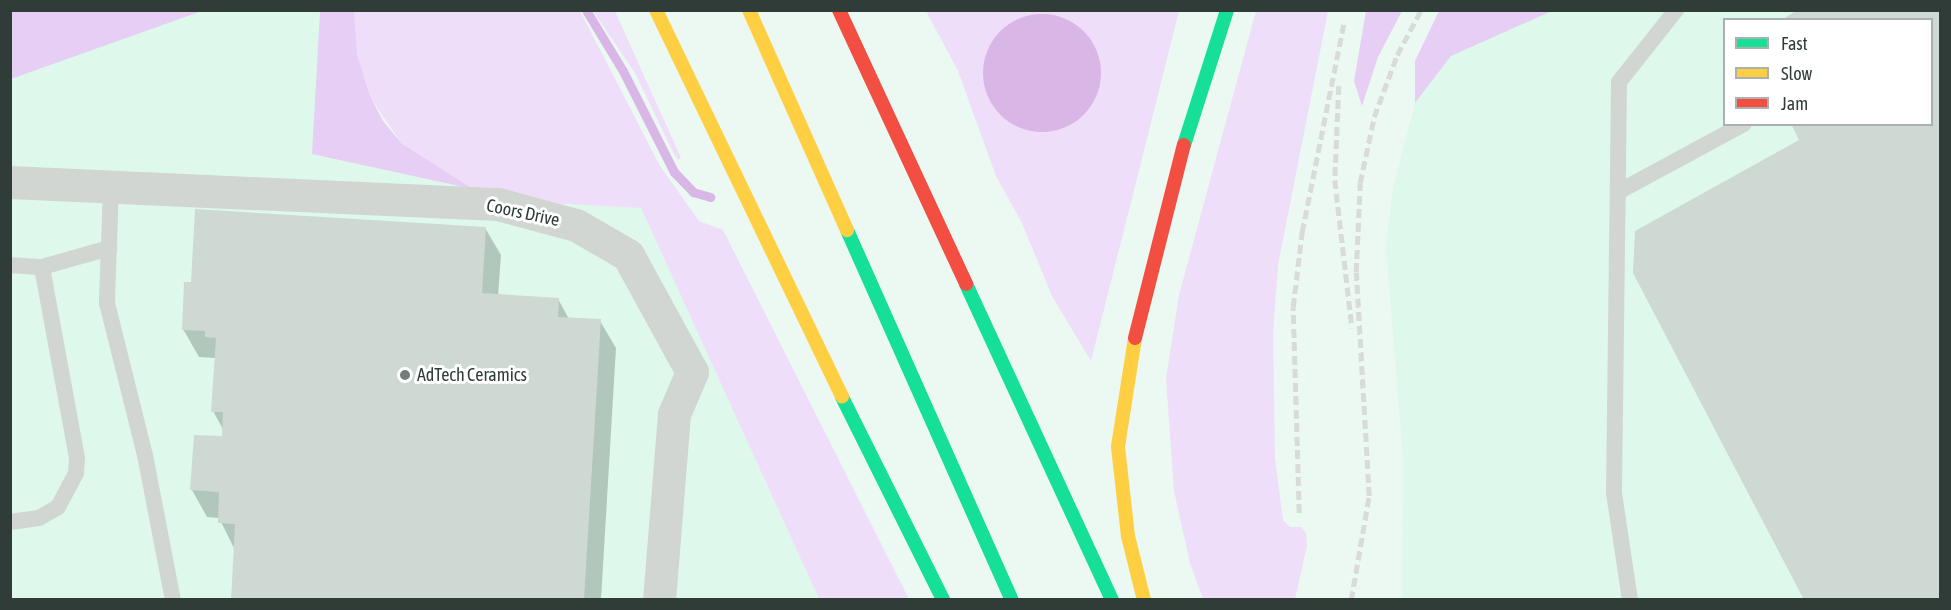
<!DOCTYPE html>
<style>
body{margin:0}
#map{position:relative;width:1951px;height:610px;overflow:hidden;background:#ecf8f2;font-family:"Asap Condensed",sans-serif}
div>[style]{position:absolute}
.built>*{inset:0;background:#def9ec}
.green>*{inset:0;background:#efdef9}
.forest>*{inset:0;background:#e7cef4}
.water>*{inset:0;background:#d8b6e6}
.round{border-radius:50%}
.shadow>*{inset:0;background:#0003}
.stream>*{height:9px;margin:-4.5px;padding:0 4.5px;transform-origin:4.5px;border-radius:4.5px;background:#d8b6e6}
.building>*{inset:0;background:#ced9d4}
.lane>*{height:16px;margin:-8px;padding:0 8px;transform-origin:8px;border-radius:8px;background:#d1d6d3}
.street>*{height:33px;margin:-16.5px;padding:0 16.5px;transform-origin:16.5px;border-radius:16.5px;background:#d1d6d3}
.fast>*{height:14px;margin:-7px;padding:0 7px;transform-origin:7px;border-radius:7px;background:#16e098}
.slow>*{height:14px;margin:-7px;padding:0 7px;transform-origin:7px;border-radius:7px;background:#ffcf43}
.jam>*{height:14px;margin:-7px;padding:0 7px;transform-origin:7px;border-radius:7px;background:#f24e42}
.rail>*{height:4.5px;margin-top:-2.25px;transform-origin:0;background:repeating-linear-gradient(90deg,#d8dbd9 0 9px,transparent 0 13.5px)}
.dots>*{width:16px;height:16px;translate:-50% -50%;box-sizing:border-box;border:3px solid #fff;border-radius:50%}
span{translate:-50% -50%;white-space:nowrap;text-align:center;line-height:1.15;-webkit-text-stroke:6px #fff;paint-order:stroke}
.street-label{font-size:18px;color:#303c37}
.poi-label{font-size:18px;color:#303c37}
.left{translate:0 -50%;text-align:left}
.frame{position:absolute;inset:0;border:12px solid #303c37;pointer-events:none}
.legend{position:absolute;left:1723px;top:18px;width:210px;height:108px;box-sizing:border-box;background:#fff;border:2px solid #acb1af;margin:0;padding:8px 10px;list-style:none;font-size:18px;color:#303c37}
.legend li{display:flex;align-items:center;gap:12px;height:30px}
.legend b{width:30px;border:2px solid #acb1af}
</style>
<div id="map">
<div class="built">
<i style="clip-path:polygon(202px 10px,320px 11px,313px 154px,545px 203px,641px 208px,819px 599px,11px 600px,11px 79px)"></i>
<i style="clip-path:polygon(evenodd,1552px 11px,1940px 11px,1940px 599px,1402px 600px,1403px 460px,1386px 247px,1393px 188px,1415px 103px,1451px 56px,1552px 11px,1724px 20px,1932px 20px,1932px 124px,1724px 124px,1724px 20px)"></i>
</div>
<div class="green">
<i style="clip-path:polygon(354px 11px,580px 11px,660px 166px,699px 221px,723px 230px,909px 599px,819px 599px,641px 208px,545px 203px,473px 189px,431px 165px,402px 144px,370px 97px,356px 55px)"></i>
<i style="clip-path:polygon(593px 11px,615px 11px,681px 158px,678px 160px,672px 150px,635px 73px)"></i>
<i style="clip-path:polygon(926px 11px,1179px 11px,1091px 361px,1052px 296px,1021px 221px,996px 176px,958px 71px)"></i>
<i style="clip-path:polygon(1256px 11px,1328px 11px,1278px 265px,1273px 333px,1275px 459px,1283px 520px,1290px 527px,1301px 527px,1306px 533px,1307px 546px,1295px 599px,1203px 599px,1190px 563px,1174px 491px,1166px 379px,1179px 295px)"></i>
</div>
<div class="forest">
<i style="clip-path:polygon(11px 10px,202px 10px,202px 11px,11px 79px)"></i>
<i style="clip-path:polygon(320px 11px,354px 11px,357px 55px,370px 96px,383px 121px,402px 144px,473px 189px,312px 154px)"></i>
<i style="clip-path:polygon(1366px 11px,1402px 11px,1378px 57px,1362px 106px,1354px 81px)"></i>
<i style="clip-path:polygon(1439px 11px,1439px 10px,1552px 11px,1451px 56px,1415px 103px,1415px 61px)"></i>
</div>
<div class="water">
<i class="round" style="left:983px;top:14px;width:118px;height:118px"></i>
</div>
<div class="shadow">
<i style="clip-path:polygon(1801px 10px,1940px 10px,1940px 600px,1806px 600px,1932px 124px,1932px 20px)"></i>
<i style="clip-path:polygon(485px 228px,501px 255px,498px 296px,558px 299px,569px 319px,600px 321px,616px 348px,601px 600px,232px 600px,235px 550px,219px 518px,207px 517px,192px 490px,223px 438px,224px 431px,213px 411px,216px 358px,199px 357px,183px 329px)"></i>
</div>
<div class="stream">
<i style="left:586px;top:10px;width:71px;rotate:58.8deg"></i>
<i style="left:623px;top:71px;width:113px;rotate:63.2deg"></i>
<i style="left:674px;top:172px;width:28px;rotate:46deg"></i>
<i style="left:693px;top:192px;width:18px;rotate:16deg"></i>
</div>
<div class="building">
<i style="clip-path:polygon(1798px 10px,1940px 10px,1939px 600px,1804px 600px,1633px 273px,1635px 231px,1799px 140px,1791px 124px,1932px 124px,1932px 20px,1781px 20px)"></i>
<i style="clip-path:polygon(195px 209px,486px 227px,482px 293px,559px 298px,558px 317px,601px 319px,584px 600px,231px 600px,235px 524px,218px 523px,219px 492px,190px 490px,194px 435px,222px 436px,223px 412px,211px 412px,216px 338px,205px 337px,205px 331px,182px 330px,184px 282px,191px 282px)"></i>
</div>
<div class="lane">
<i style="left:111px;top:186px;width:117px;rotate:92deg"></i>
<i style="left:107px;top:303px;width:157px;rotate:76deg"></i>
<i style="left:145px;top:455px;width:148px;rotate:79.1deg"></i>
<i style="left:1618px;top:192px;width:143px;rotate:-28.4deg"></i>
<i style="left:10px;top:265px;width:32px;rotate:4deg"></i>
<i style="left:10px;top:522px;width:29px;rotate:-8deg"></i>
<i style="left:39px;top:518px;width:22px;rotate:-30deg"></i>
<i style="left:58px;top:507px;width:38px;rotate:-62deg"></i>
<i style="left:76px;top:473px;width:15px;rotate:-86deg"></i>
<i style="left:77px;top:458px;width:194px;rotate:-100.4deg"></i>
<i style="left:42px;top:267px;width:70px;rotate:-15.8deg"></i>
<i style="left:1630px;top:600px;width:108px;rotate:-98.5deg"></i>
<i style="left:1614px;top:493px;width:411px;rotate:-89.3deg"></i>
<i style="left:1619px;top:82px;width:92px;rotate:-51.6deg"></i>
</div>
<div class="street">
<i style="left:10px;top:182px;width:488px;rotate:2.6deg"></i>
<i style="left:498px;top:204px;width:81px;rotate:15.1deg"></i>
<i style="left:576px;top:225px;width:60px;rotate:30deg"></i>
<i style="left:628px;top:255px;width:133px;rotate:61.3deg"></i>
<i style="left:692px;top:372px;width:46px;rotate:113.2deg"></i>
<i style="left:674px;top:414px;width:187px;rotate:94.6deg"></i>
</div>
<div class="fast">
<i style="left:1184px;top:145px;width:142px;rotate:-72.3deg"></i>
<i style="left:847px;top:230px;width:405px;rotate:66deg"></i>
<i style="left:966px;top:284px;width:348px;rotate:65.2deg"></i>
<i style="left:842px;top:397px;width:227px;rotate:63.5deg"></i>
</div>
<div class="slow">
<i style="left:656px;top:10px;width:429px;rotate:64.3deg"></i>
<i style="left:749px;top:10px;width:241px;rotate:66deg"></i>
<i style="left:1135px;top:338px;width:110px;rotate:98.9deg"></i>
<i style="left:1118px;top:447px;width:90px;rotate:83.6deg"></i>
<i style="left:1128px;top:536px;width:66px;rotate:76deg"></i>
</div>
<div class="jam">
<i style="left:839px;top:10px;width:302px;rotate:65.1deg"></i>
<i style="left:1135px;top:338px;width:199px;rotate:-75.8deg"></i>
</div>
<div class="rail">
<i style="left:1339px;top:86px;width:94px;rotate:92.4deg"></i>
<i style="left:1335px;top:180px;width:149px;rotate:83.4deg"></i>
<i style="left:1299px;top:513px;width:206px;rotate:-91.7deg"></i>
<i style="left:1293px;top:307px;width:76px;rotate:-83.2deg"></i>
<i style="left:1302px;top:232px;width:215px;rotate:-78.7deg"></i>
<i style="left:1351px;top:600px;width:106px;rotate:-80.2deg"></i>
<i style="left:1369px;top:496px;width:224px;rotate:-93.3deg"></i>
<i style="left:1356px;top:272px;width:89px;rotate:-87.4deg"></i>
<i style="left:1360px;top:183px;width:67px;rotate:-78deg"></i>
<i style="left:1374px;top:117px;width:66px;rotate:-69.6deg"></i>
<i style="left:1397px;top:55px;width:51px;rotate:-61.9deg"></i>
</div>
<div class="dots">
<i style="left:405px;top:375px;background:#727e78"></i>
</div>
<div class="street-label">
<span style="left:523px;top:213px;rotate:12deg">Coors Drive</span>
</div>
<div class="poi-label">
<span class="left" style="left:417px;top:375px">AdTech Ceramics</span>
</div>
<div class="frame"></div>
<ul class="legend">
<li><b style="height:8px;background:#16e098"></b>Fast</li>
<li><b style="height:8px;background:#ffcf43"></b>Slow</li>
<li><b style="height:8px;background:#f24e42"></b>Jam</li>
</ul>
</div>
